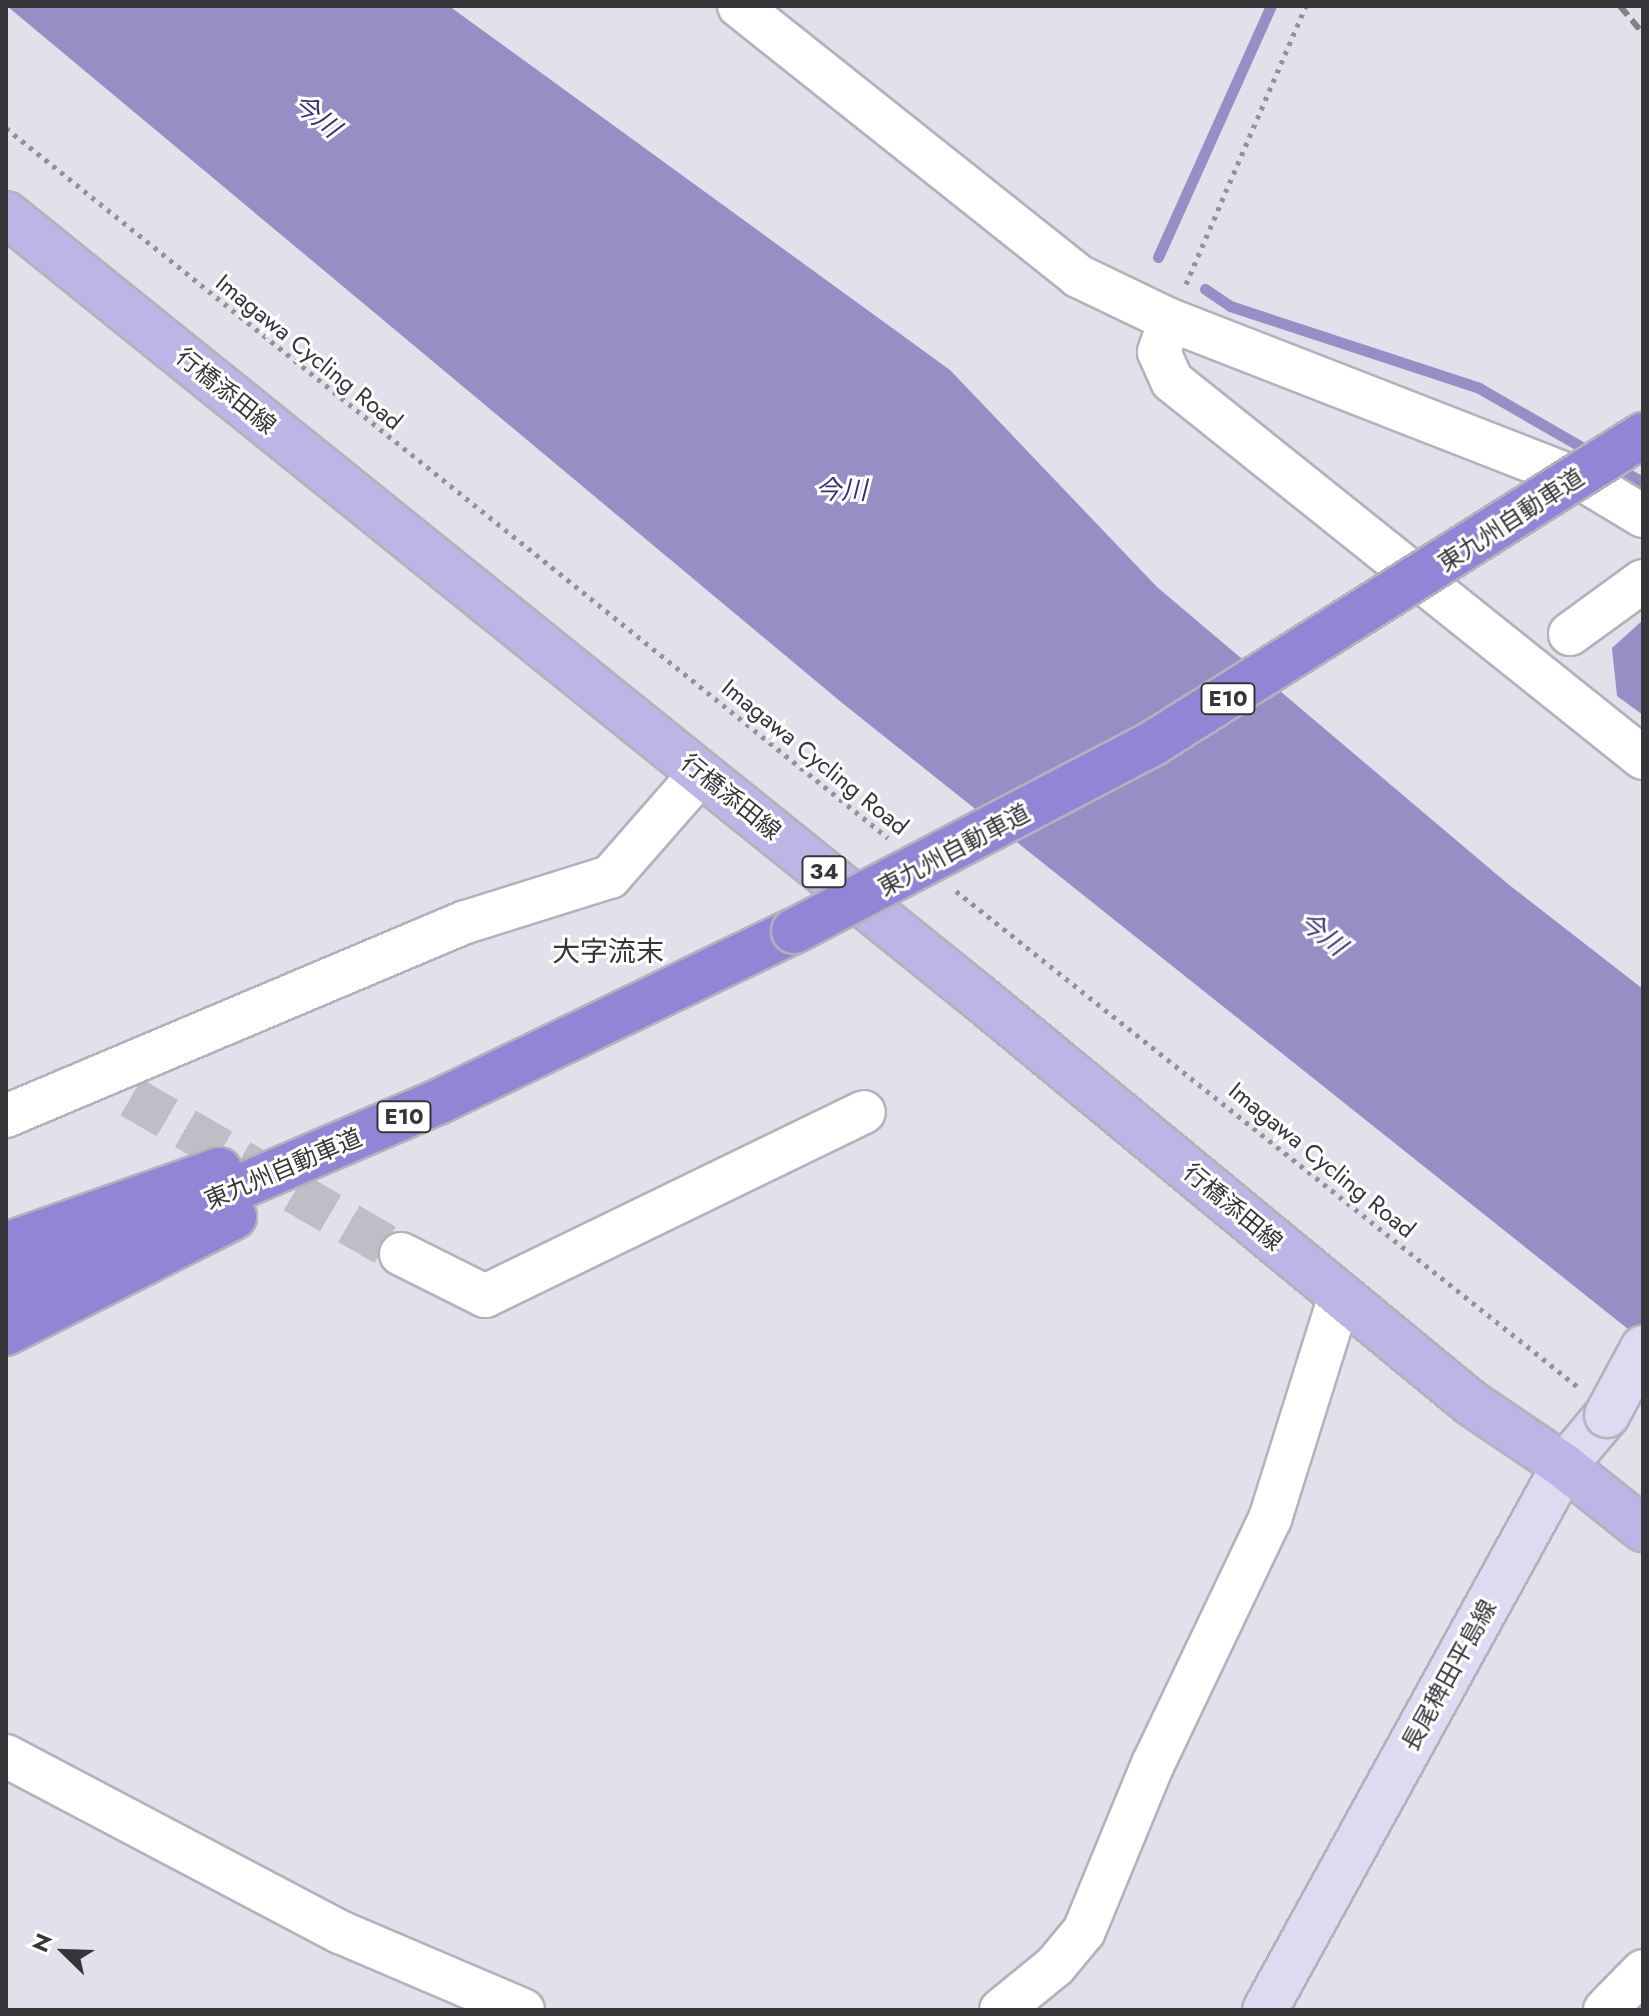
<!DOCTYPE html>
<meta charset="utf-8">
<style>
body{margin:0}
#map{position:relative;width:1649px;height:2016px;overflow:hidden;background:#e1e0eb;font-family:Jost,"Noto Sans JP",sans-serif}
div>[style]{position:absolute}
.water>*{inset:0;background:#968ec4}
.stream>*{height:11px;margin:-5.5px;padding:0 5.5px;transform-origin:5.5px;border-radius:5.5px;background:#968ec4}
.minor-tunnel>*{height:42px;margin-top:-21px;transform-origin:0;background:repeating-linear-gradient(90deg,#bfbec7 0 42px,transparent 0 63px)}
.path>*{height:5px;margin-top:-2.5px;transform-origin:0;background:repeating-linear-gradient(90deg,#93929a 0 4px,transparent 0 10px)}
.roads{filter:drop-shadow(2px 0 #b3b2bc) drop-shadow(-2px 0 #b3b2bc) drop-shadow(0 2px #b3b2bc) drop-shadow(0 -2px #b3b2bc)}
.minor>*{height:42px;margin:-21px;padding:0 21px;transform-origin:21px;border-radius:21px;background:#fff}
.secondary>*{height:44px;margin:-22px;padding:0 22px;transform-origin:22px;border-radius:22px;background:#dfdaf2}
.primary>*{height:44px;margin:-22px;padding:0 22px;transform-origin:22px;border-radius:22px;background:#beb5e6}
.motorway>*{height:44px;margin:-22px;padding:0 22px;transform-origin:22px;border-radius:22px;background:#9384d5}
.rail>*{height:6px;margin-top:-3px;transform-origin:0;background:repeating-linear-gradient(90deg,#828188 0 12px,transparent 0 18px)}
.bridges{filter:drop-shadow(2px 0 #b3b2bc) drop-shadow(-2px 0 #b3b2bc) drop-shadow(0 2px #b3b2bc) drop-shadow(0 -2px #b3b2bc)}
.secondary-bridge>*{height:44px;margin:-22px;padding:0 22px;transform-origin:22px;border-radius:22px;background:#dfdaf2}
.motorway-bridge>*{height:44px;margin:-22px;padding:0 22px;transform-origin:22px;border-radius:22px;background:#9384d5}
span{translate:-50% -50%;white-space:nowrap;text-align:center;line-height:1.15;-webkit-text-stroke:6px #fff;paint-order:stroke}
.shield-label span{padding:2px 6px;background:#fff;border:2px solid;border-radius:6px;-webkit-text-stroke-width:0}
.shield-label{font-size:22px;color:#363539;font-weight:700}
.street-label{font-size:24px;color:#363539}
.water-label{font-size:26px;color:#3e2e70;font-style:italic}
.quarter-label{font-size:28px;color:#363539}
.frame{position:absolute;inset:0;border:8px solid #363539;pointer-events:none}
.north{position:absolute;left:24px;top:1912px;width:80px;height:80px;-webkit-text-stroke:6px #fff;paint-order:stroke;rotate:293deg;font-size:22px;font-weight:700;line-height:32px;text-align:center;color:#363539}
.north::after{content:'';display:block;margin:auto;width:28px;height:36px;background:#363539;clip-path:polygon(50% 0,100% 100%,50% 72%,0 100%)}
</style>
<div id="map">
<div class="water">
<i style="clip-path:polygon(7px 6px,449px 6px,950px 370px,1157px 587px,1508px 884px,1643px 989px,1643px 1341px,841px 702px)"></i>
<i style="clip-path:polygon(1643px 620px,1643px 715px,1617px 696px,1612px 648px)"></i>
</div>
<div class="stream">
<i style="left:1158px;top:257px;width:275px;rotate:-65.8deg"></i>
<i style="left:1205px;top:289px;width:30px;rotate:34deg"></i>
<i style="left:1230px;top:306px;width:262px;rotate:18.2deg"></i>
<i style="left:1479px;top:388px;width:133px;rotate:29.9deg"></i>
<i style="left:1612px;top:465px;width:35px;rotate:29deg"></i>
</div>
<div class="minor-tunnel">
<i style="left:131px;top:1097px;width:312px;rotate:30.2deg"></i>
</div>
<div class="path">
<i style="left:6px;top:128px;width:1132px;rotate:38.83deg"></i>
<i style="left:1186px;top:284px;width:303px;rotate:-66.7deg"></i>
<i style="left:956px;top:891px;width:794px;rotate:38.56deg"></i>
</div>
<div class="roads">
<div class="minor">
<i style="left:739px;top:6px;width:433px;rotate:38.5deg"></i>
<i style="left:1078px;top:276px;width:102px;rotate:25.6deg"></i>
<i style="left:1170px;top:320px;width:34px;rotate:109deg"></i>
<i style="left:1159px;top:352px;width:32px;rotate:66deg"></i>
<i style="left:1172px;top:381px;width:603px;rotate:38.67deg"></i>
<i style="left:1170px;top:320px;width:451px;rotate:21.3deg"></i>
<i style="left:1590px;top:484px;width:62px;rotate:31.1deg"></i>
<i style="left:1570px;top:634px;width:90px;rotate:-36deg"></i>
<i style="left:6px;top:1116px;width:499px;rotate:-22.9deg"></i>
<i style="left:466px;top:922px;width:151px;rotate:-17.4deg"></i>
<i style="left:610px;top:877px;width:138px;rotate:-48.8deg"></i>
<i style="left:401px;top:1254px;width:94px;rotate:26.6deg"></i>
<i style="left:485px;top:1296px;width:421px;rotate:-25.9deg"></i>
<i style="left:6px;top:1756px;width:378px;rotate:27.8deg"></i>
<i style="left:340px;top:1932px;width:199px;rotate:23.1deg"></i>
<i style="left:1001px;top:2010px;width:70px;rotate:-39.2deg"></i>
<i style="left:1055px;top:1966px;width:45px;rotate:-50.4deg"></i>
<i style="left:1084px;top:1931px;width:181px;rotate:-67.6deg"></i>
<i style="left:1153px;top:1764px;width:272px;rotate:-64.5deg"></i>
<i style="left:1270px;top:1519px;width:235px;rotate:-72.6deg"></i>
<i style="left:1605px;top:2010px;width:54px;rotate:-45.7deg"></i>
</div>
<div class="secondary">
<i style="left:1265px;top:2010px;width:621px;rotate:-61.21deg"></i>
<i style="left:1564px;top:1466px;width:67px;rotate:-49.9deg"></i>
</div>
<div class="primary">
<i style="left:6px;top:214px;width:1245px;rotate:38.84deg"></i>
<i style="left:976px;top:995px;width:641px;rotate:39.5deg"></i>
<i style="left:1471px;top:1403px;width:112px;rotate:34.1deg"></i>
<i style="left:1564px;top:1466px;width:101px;rotate:38.6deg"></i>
</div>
<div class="motorway">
<i style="left:6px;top:1245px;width:226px;rotate:-19.4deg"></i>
<i style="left:6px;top:1287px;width:470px;rotate:-23.2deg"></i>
<i style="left:438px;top:1102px;width:395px;rotate:-25.7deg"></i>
<i style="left:6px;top:1333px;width:256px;rotate:-27deg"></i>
</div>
</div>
<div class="rail">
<i style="left:1620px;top:6px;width:35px;rotate:50deg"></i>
</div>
<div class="bridges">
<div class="secondary-bridge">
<i style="left:1607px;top:1415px;width:76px;rotate:-61.8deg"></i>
</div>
<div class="motorway-bridge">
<i style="left:794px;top:931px;width:407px;rotate:-27.6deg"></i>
<i style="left:1155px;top:742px;width:577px;rotate:-32.17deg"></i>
</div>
</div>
<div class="shield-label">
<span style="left:1228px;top:699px">E10</span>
<span style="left:824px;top:872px">34</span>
<span style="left:404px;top:1117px">E10</span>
</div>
<div class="street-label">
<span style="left:309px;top:352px;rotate:39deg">Imagawa Cycling Road</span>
<span style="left:226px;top:391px;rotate:39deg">行橋添田線</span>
<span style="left:1511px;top:520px;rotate:-33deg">東九州自動車道</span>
<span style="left:815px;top:757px;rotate:39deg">Imagawa Cycling Road</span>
<span style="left:731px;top:797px;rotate:39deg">行橋添田線</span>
<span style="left:954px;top:850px;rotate:-28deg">東九州自動車道</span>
<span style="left:1322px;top:1160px;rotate:39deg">Imagawa Cycling Road</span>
<span style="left:283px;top:1169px;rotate:-23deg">東九州自動車道</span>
<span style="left:1233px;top:1207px;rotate:40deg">行橋添田線</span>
<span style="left:1449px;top:1675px;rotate:-61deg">長尾稗田平島線</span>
</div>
<div class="water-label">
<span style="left:316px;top:116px;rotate:39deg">今川</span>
<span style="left:841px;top:491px">今川</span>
<span style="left:1322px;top:934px;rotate:39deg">今川</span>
</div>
<div class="quarter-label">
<span style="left:608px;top:952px">大字流末</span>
</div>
<div class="frame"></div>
<div class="north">N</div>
</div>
